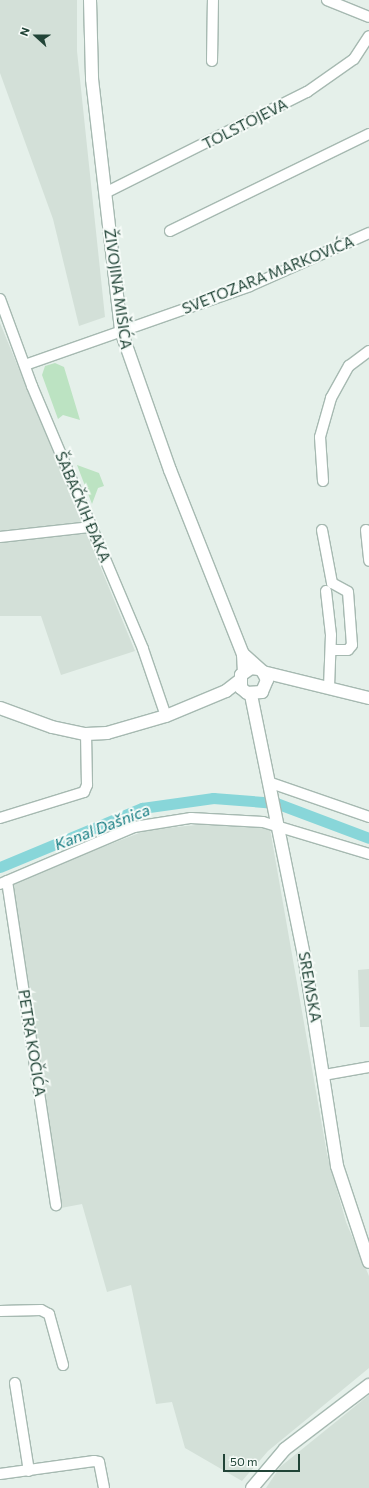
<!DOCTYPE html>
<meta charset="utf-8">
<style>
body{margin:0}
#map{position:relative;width:369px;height:1488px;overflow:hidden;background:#e5f0ea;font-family:Commissioner,sans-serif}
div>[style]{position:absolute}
.built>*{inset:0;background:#d3e0d8}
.green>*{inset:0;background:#bce3c2}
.canal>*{height:11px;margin:-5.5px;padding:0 5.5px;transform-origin:5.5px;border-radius:5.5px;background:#88d6d9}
.roads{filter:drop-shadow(1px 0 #a6b9b1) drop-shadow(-1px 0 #a6b9b1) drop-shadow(0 1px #a6b9b1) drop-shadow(0 -1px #a6b9b1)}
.minor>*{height:10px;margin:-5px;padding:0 5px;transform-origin:5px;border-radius:5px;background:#fff}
.tertiary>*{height:12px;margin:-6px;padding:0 6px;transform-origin:6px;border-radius:6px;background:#fff}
.secondary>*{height:12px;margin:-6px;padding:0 6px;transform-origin:6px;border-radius:6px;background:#fff}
span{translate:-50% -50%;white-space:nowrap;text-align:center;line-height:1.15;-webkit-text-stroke:4px #f6fbf8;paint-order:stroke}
.street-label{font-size:15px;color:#214437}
.water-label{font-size:16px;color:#147c82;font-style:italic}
.north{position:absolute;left:16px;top:16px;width:40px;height:40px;-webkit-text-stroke:3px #f6fbf8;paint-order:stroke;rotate:291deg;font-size:11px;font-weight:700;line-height:16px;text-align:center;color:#214437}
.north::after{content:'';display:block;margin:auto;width:14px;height:18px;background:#214437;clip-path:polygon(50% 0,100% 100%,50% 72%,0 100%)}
.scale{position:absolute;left:223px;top:1454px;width:77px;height:18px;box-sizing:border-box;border:2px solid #214437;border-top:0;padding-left:5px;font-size:12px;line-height:14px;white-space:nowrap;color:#214437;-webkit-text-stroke:3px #f6fbf8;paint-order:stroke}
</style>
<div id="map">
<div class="built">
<i style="clip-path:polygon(0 0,77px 0,77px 51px,105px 317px,79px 326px,53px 219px,0 73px)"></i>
<i style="clip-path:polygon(0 323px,135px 651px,61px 675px,41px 616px,0 616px)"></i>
<i style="clip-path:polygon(226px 822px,249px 823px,270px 829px,327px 1154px,346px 1222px,369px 1276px,369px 1368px,268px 1451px,242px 1481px,185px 1448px,172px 1402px,156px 1404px,131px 1285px,107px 1292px,82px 1204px,61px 1208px,12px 882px,147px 830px)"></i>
<i style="clip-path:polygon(369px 969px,369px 1027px,360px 1027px,358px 970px)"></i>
<i style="clip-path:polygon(369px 1395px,369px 1488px,266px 1488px,280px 1467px)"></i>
</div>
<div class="green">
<i style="clip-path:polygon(55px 363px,64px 367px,80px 420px,63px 415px,58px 419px,42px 375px,45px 366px)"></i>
<i style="clip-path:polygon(77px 465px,99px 473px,104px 486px,98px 488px,92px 504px)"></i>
</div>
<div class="canal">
<i style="left:0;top:867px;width:154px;rotate:-22.6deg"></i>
<i style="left:142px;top:808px;width:72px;rotate:-8deg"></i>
<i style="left:213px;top:798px;width:63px;rotate:4.5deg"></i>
<i style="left:276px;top:803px;width:99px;rotate:20.6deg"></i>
</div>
<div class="roads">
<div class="minor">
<i style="left:327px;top:0;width:45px;rotate:22deg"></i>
<i style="left:212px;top:61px;width:61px;rotate:-89.1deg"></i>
<i style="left:105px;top:193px;width:226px;rotate:-26.6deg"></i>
<i style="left:307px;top:92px;width:57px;rotate:-35.1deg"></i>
<i style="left:354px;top:59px;width:27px;rotate:-57deg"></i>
<i style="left:170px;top:231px;width:221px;rotate:-26deg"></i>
<i style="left:0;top:299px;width:93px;rotate:69.8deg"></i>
<i style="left:32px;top:386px;width:285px;rotate:67.1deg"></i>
<i style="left:143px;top:649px;width:71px;rotate:71.1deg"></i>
<i style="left:25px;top:365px;width:238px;rotate:-19.3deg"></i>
<i style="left:250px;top:286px;width:130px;rotate:-24deg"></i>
<i style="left:323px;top:481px;width:44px;rotate:-93.9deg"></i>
<i style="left:320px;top:437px;width:41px;rotate:-74.2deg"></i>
<i style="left:331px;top:398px;width:37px;rotate:-61deg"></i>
<i style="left:349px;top:366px;width:25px;rotate:-37deg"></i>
<i style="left:322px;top:530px;width:54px;rotate:79.3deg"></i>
<i style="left:332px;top:583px;width:18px;rotate:29deg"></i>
<i style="left:348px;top:592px;width:53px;rotate:85.7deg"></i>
<i style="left:352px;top:645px;width:6px;rotate:129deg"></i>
<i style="left:348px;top:650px;width:17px;rotate:180deg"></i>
<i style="left:366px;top:530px;width:31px;rotate:84deg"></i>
<i style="left:0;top:537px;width:92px;rotate:-6.3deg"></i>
<i style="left:326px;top:591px;width:44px;rotate:83.5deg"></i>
<i style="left:331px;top:635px;width:53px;rotate:92.2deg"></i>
<i style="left:271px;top:783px;width:104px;rotate:19.1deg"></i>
<i style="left:0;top:818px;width:88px;rotate:-17.2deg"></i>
<i style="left:84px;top:792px;width:8px;rotate:-67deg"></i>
<i style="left:87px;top:785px;width:51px;rotate:-91.1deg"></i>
<i style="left:7px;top:881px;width:328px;rotate:81.4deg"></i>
<i style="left:0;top:884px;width:146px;rotate:-23deg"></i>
<i style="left:134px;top:827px;width:58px;rotate:-9deg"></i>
<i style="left:191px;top:818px;width:72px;rotate:3.2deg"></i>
<i style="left:263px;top:822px;width:111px;rotate:16.8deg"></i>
<i style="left:324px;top:1075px;width:46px;rotate:-10.1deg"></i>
<i style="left:0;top:1311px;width:41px;rotate:-1.4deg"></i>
<i style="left:41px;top:1310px;width:9px;rotate:27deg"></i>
<i style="left:49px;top:1314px;width:53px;rotate:74.6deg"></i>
<i style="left:15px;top:1383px;width:89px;rotate:81deg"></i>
<i style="left:0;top:1474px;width:95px;rotate:-7.9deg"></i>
<i style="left:94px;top:1461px;width:5px;rotate:11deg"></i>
<i style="left:99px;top:1462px;width:26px;rotate:79deg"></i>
</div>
<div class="tertiary">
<i style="left:252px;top:1488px;width:51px;rotate:-49.8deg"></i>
<i style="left:285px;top:1449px;width:106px;rotate:-37.3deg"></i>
</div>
<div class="secondary">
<i style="left:90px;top:0;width:79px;rotate:88.5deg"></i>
<i style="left:92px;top:79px;width:254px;rotate:83.4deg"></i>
<i style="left:121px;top:331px;width:147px;rotate:70.6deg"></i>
<i style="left:170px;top:470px;width:198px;rotate:68.4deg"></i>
<i style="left:243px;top:654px;width:18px;rotate:87deg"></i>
<i style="left:243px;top:654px;width:27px;rotate:42deg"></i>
<i style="left:263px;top:672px;width:9px;rotate:63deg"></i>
<i style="left:267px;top:680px;width:13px;rotate:113deg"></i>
<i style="left:262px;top:692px;width:15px;rotate:176deg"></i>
<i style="left:247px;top:693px;width:8px;rotate:-140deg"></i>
<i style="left:241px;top:688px;width:13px;rotate:-90deg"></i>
<i style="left:241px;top:675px;width:12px;rotate:-35deg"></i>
<i style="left:251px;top:668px;width:8px;rotate:7deg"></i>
<i style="left:263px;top:672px;width:109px;rotate:13.8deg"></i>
<i style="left:251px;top:695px;width:265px;rotate:78.5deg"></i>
<i style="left:304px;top:955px;width:214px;rotate:81.1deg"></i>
<i style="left:337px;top:1166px;width:101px;rotate:71.6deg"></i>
<i style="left:0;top:708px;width:55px;rotate:20.1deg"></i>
<i style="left:52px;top:727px;width:35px;rotate:12deg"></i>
<i style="left:86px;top:734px;width:21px;rotate:-3deg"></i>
<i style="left:107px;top:733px;width:61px;rotate:-16.1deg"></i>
<i style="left:166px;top:716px;width:65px;rotate:-22.6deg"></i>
<i style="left:226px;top:691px;width:18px;rotate:-38deg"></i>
</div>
</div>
<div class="street-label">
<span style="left:245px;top:124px;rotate:-27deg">TOLSTOJEVA</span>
<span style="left:268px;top:275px;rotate:-22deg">SVETOZARA MARKOVIĆA</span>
<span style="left:118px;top:289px;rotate:82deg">ŽIVOJINA MIŠIĆA</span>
<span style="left:83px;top:507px;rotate:67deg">ŠABAČKIH ĐAKA</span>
<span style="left:310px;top:987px;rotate:80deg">SREMSKA</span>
<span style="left:32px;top:1043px;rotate:81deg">PETRA KOČIĆA</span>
</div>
<div class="water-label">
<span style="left:102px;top:827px;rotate:-21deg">Kanal Dašnica</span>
</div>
<div class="north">N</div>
<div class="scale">50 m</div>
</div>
